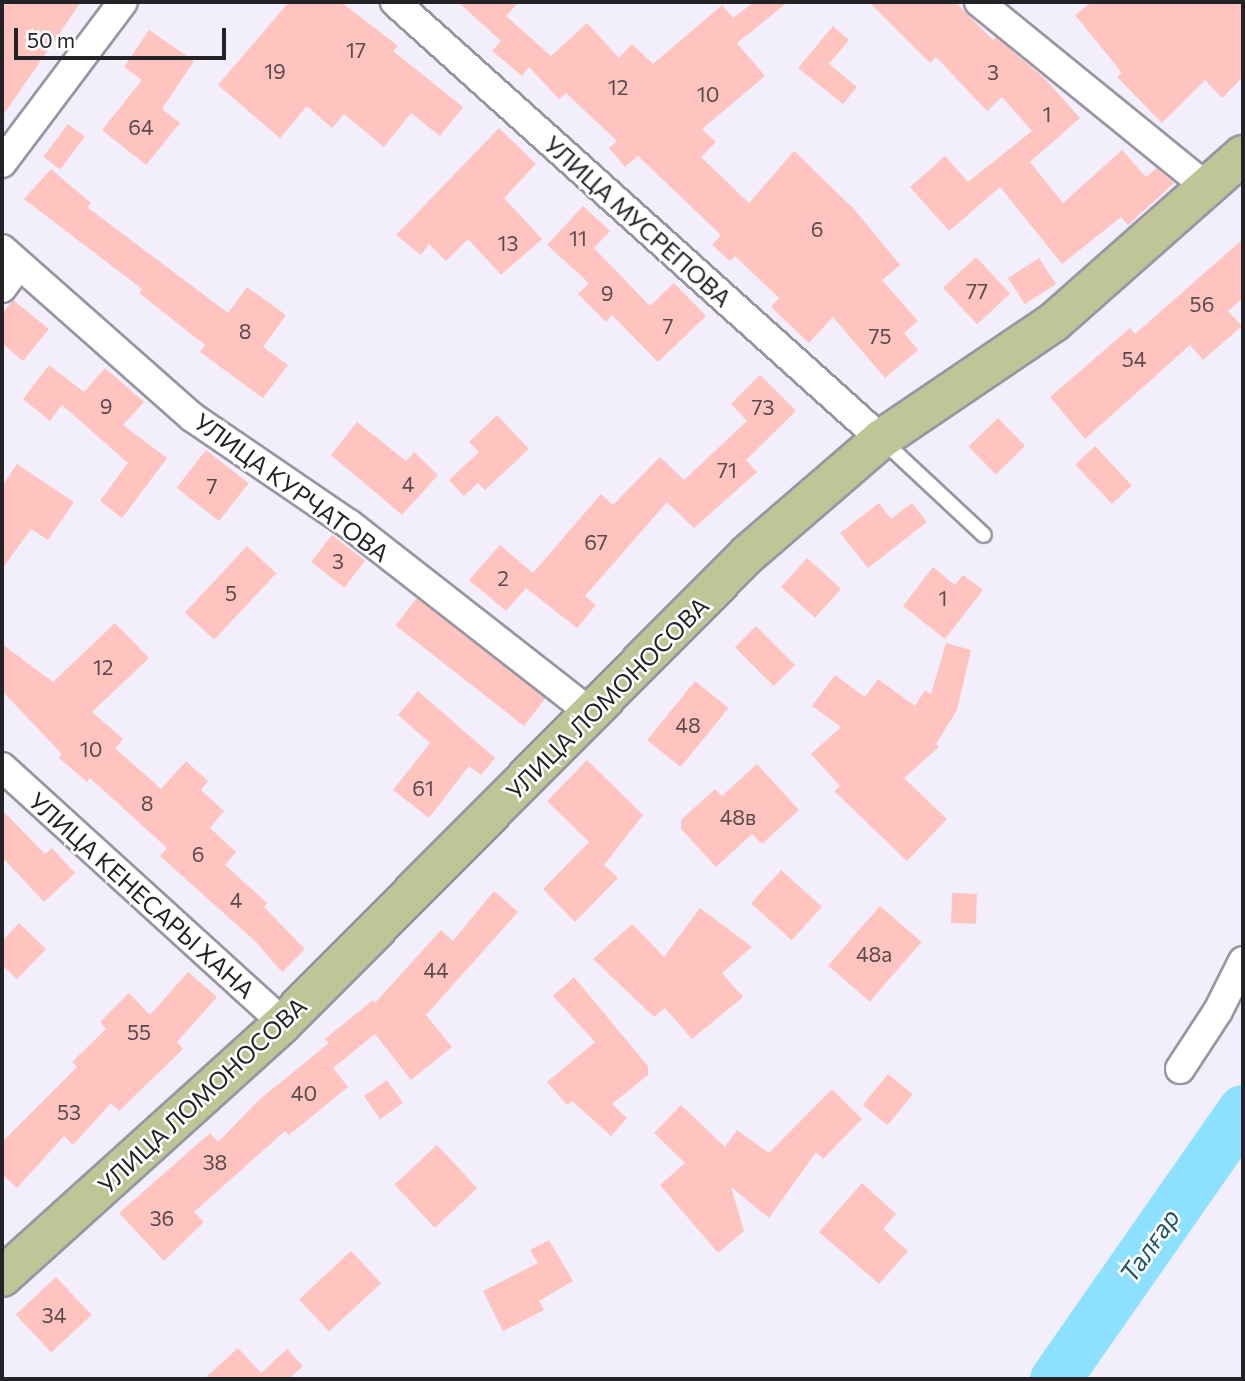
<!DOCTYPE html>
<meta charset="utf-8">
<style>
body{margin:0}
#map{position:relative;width:1245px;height:1381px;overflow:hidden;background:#f3eefc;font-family:Commissioner,sans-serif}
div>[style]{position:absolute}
.river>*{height:51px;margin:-25.5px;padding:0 25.5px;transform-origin:25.5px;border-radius:25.5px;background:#8de1fe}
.building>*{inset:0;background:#ffc4bf;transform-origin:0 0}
.roads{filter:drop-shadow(2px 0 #9995a2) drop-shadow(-2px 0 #9995a2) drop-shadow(0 2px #9995a2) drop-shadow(0 -2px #9995a2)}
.lane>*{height:14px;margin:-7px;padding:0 7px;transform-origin:7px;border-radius:7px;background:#fff}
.street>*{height:28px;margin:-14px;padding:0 14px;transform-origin:14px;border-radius:14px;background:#fff}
.primary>*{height:38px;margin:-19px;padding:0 19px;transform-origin:19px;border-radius:19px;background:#bfc597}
span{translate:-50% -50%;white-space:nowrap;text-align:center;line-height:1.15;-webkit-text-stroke:5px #fff;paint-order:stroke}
.number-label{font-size:21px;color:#5a4a4d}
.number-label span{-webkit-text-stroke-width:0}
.street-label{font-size:24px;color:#232227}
.water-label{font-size:26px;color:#285767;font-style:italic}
.frame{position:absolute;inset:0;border:4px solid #232227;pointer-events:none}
.scale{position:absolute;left:14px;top:28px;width:212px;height:32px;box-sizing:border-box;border:4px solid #232227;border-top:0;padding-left:9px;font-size:21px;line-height:24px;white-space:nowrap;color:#232227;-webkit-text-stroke:5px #fff;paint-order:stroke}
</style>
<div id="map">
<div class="river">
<i style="left:1055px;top:1379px;width:328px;rotate:-55.1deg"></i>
</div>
<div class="building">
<i style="clip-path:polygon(2px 2px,81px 2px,2px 117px)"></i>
<i style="clip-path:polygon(289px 2px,341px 2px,398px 46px,393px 51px,463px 107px,440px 136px,411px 113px,384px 147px,344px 114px,332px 128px,307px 106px,280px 138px,218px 85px)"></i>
<i style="clip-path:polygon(458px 2px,519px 2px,506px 16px,551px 56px,587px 23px,619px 58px,632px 44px,653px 64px,722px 5px,733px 18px,754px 2px,788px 2px,737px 43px,765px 76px,702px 129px,716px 142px,701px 157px,749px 203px,794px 151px,855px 210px,900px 265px,882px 280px,918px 321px,904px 333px,918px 350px,885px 378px,833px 317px,809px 343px,771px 307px,779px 298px,735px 256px,730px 261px,712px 245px,721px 235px,638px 156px,625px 167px,609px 148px,617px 141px,566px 93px,559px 99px,529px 67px,522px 76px,492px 51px,501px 41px)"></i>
<i style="clip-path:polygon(869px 2px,955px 2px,993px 40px,996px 37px,1046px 80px,1080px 118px,1030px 162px,1063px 203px,1122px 150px,1146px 177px,1157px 168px,1174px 183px,1128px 225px,1121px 217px,1062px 264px,1000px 187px,949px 231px,910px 187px,945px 156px,968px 182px,1032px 131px,1002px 97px,987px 111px,936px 57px,930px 63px)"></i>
<i style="clip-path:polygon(1092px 2px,1243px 2px,1243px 77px,1222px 98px,1205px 80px,1162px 123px,1117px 77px,1122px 73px,1075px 15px)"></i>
<i style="clip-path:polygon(833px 26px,849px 40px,829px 64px,857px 87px,843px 104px,798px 68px)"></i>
<i style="clip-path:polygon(149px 30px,194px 61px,162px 109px,180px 123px,146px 165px,102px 130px,142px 80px,124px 67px)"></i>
<i style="left:68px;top:124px;width:21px;height:41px;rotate:37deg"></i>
<i style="clip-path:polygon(499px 128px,536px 164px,504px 198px,542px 239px,501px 275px,468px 239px,446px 261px,429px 244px,421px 255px,396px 235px)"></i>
<i style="clip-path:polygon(51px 169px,91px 203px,87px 207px,228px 313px,247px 287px,286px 315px,263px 347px,288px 365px,263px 398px,200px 352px,205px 345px,139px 293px,142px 289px,24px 199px)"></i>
<i style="clip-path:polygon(583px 206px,610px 231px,594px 248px,650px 306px,674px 283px,706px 316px,658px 362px,612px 315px,606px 322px,578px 294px,589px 283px,547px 245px)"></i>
<i style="clip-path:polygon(1243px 239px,1243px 298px,1228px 311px,1242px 326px,1203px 360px,1190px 345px,1085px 439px,1050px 397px,1130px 328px,1135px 334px)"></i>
<i style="left:976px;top:257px;width:50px;height:45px;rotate:47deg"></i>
<i style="left:1039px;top:258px;width:31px;height:37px;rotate:57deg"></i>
<i style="clip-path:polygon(13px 300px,49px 329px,23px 361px,2px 343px,2px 314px)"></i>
<i style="clip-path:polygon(49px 365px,84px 392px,105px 368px,144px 402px,123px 425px,167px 458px,122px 518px,100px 501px,128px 463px,62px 405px,50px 421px,23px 399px)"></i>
<i style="clip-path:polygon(760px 375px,796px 411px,746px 460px,757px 472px,694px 528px,667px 502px,585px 596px,596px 605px,577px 628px,526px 588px,506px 611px,469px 580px,500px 545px,533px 573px,601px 494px,613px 505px,660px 457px,684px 480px,747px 421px,731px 404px)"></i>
<i style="clip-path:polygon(497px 415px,529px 449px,485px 490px,478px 483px,464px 496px,449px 480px,479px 452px,469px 442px)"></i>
<i style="left:998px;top:418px;width:39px;height:41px;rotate:46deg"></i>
<i style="clip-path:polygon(357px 422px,406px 461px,414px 452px,438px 475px,402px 515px,331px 455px)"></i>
<i style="left:1095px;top:446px;width:54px;height:27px;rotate:47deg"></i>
<i style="left:206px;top:450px;width:54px;height:48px;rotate:38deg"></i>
<i style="clip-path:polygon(17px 464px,74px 502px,48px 540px,31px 529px,2px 569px,2px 486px)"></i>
<i style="clip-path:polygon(879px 503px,891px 519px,912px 503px,927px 522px,868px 568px,840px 533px)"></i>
<i style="left:332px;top:535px;width:42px;height:34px;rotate:38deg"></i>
<i style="left:247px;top:546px;width:40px;height:91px;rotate:43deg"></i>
<i style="left:807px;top:558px;width:46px;height:39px;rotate:42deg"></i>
<i style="clip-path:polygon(933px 567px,955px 585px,963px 575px,983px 590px,945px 639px,903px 606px)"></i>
<i style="left:417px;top:598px;width:163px;height:35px;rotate:38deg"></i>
<i style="clip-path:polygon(115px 623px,149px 658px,92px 712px,123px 739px,115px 748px,161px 789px,186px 761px,208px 781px,201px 790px,224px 811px,210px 828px,236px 852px,225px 865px,267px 903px,264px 907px,305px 949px,282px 972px,256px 942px,160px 856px,167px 848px,90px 778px,87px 782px,59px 758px,62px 754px,2px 691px,2px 644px,53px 682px)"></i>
<i style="left:756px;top:626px;width:55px;height:30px;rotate:45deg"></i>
<i style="clip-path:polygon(946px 643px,971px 650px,957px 710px,936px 744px,939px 747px,904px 778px,947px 819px,907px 861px,834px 791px,840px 786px,811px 754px,841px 727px,812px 706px,835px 675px,865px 697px,878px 679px,915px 706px,925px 690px,931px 694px)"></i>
<i style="left:695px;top:681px;width:43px;height:76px;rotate:39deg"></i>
<i style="clip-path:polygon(418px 691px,495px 758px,481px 775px,469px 766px,429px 818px,393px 790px,430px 743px,398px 715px)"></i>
<i style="clip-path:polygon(587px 760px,643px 815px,604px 865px,618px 878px,575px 922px,543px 889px,589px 842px,547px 801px)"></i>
<i style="clip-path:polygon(757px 764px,799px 810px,762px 844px,752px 834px,716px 867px,681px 829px,681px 820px,715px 789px,722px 796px)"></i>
<i style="clip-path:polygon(2px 810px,45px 854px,52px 848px,75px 873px,44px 902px,2px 857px)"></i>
<i style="left:781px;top:870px;width:55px;height:45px;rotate:42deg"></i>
<i style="clip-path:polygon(494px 891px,518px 912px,426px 1015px,452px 1047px,411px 1080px,375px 1034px,333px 1068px,348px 1087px,289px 1135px,285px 1131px,194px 1212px,204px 1222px,164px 1261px,119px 1213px,210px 1133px,218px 1142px,260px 1099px,329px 1043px,325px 1039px,373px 1000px,375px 1003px,441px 930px,453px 941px)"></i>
<i style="left:952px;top:893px;width:25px;height:30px;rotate:2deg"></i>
<i style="left:880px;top:906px;width:55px;height:79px;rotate:41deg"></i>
<i style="clip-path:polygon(700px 908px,752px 947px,722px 973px,743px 997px,692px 1039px,665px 1008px,654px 1017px,593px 959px,632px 924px,664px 957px)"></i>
<i style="clip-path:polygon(19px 923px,46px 949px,17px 979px,2px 965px,2px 941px)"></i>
<i style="clip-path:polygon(188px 972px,217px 997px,177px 1042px,183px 1049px,119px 1111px,111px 1103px,73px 1145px,64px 1136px,17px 1188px,2px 1174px,2px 1142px,77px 1067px,72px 1062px,106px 1029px,100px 1022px,129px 993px,150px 1015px)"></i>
<i style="clip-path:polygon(574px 977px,648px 1066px,648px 1075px,612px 1104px,627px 1118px,611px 1136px,572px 1101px,567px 1105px,547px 1082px,595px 1042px,553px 996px)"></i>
<i style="left:888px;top:1074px;width:32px;height:40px;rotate:39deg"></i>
<i style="left:387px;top:1080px;width:28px;height:28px;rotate:55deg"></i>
<i style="clip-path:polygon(832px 1089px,862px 1119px,823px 1159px,816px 1152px,769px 1218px,731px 1187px,744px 1231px,718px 1253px,660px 1185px,685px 1163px,654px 1133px,681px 1105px,725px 1147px,737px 1130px,769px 1153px)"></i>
<i style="left:437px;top:1145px;width:59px;height:58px;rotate:47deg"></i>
<i style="clip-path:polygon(862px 1183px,896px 1214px,883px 1229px,908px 1251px,879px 1284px,819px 1232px)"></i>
<i style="clip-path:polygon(549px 1240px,573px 1281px,539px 1301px,544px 1310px,503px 1331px,483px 1291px,538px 1263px,530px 1250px)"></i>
<i style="left:351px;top:1251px;width:44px;height:71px;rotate:47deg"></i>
<i style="left:56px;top:1277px;width:52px;height:55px;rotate:47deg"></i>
<i style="clip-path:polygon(238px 1348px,261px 1373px,287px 1349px,303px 1366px,289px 1379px,204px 1379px)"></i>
</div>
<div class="roads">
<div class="lane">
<i style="left:882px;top:440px;width:139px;rotate:43deg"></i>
</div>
<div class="street">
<i style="left:395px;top:2px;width:654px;rotate:41.96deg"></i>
<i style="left:979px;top:2px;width:294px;rotate:39.1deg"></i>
<i style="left:2px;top:163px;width:201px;rotate:-53.1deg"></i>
<i style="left:2px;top:249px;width:254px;rotate:41.5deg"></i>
<i style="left:192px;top:417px;width:190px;rotate:34.3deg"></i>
<i style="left:349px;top:524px;width:308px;rotate:38deg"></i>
<i style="left:2px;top:288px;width:29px;rotate:-54deg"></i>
<i style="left:2px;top:767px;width:380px;rotate:42.3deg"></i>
<i style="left:1180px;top:1069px;width:69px;rotate:-56.8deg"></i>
<i style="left:1218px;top:1011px;width:56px;rotate:-63.4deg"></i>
</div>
<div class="primary">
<i style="left:2px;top:1277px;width:379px;rotate:-42.1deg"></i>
<i style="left:283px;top:1023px;width:660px;rotate:-45.25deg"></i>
<i style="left:748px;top:554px;width:176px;rotate:-40.8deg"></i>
<i style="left:881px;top:439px;width:209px;rotate:-34.1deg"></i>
<i style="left:1054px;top:322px;width:252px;rotate:-41.5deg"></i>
</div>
</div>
<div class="number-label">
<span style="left:356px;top:50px">17</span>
<span style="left:275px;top:71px">19</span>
<span style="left:993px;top:72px">3</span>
<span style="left:618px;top:87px">12</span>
<span style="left:708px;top:94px">10</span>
<span style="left:1047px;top:114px">1</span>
<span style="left:141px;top:127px">64</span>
<span style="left:817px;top:229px">6</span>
<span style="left:578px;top:238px">11</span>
<span style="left:508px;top:243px">13</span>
<span style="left:977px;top:291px">77</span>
<span style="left:607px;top:293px">9</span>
<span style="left:1202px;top:304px">56</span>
<span style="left:668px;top:326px">7</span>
<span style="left:245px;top:331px">8</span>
<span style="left:880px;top:336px">75</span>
<span style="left:1134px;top:359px">54</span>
<span style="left:106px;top:406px">9</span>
<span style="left:763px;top:407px">73</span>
<span style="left:727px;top:470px">71</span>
<span style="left:408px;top:484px">4</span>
<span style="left:212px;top:486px">7</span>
<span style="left:596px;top:542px">67</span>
<span style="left:338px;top:561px">3</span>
<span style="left:503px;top:578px">2</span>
<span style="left:231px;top:593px">5</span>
<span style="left:943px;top:598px">1</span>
<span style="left:103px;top:667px">12</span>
<span style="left:688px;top:725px">48</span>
<span style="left:91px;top:749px">10</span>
<span style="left:423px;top:788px">61</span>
<span style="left:147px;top:803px">8</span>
<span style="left:738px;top:817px">48в</span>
<span style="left:198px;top:854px">6</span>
<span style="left:236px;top:900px">4</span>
<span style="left:874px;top:954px">48а</span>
<span style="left:436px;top:970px">44</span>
<span style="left:139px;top:1032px">55</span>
<span style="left:304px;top:1093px">40</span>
<span style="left:69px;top:1112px">53</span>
<span style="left:215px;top:1162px">38</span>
<span style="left:162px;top:1218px">36</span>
<span style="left:54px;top:1315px">34</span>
</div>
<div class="street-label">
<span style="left:638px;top:221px;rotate:42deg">УЛИЦА МУСРЕПОВА</span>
<span style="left:292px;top:487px;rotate:36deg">УЛИЦА КУРЧАТОВА</span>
<span style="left:607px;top:698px;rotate:-45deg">УЛИЦА ЛОМОНОСОВА</span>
<span style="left:142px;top:895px;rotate:42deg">УЛИЦА КЕНЕСАРЫ ХАНА</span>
<span style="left:202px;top:1095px;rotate:-43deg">УЛИЦА ЛОМОНОСОВА</span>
</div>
<div class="water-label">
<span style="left:1149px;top:1245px;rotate:-55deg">Талғар</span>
</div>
<div class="frame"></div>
<div class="scale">50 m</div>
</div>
